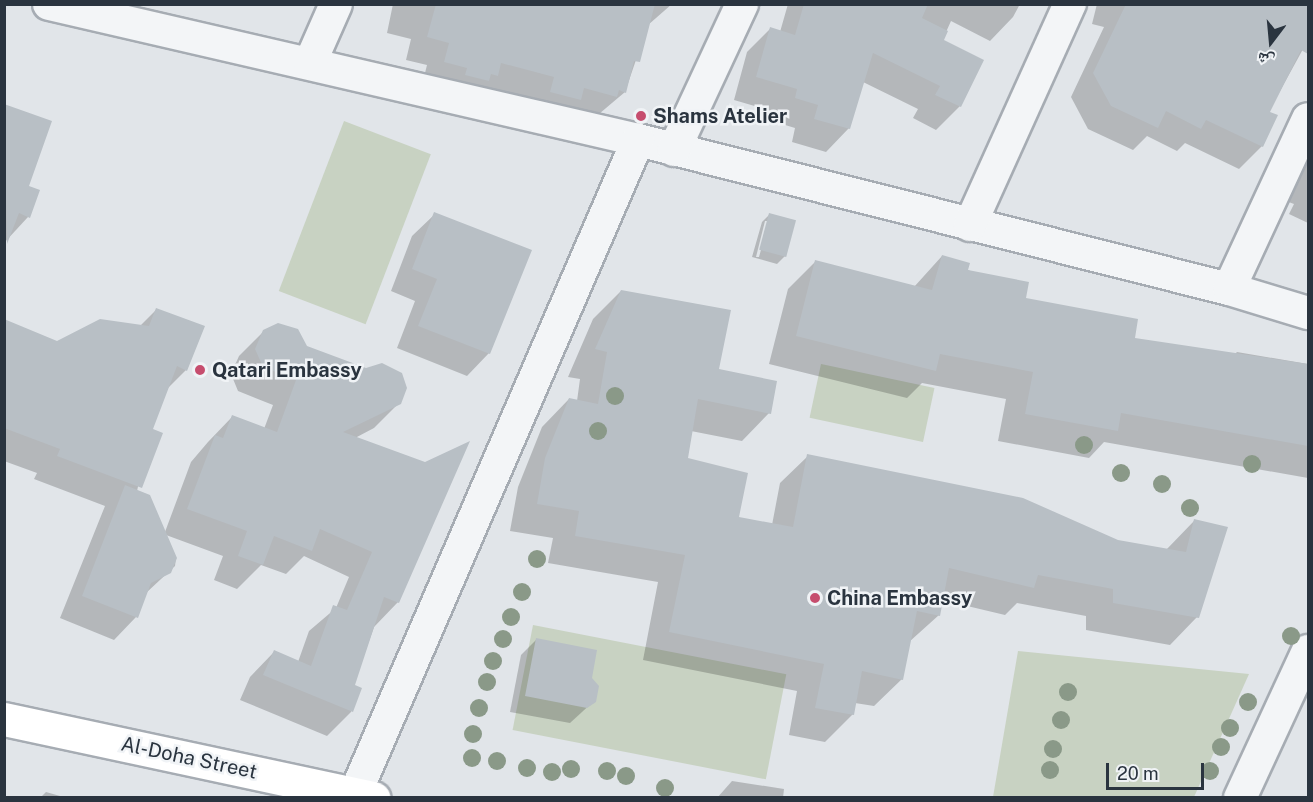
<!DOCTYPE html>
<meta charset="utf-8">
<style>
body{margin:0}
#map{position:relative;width:1313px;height:802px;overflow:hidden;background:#e1e5e9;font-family:"Public Sans","Noto Naskh Arabic",sans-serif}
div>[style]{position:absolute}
.green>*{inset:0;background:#c8d2c2;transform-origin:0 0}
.shadow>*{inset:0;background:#0003}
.building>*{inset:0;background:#b8bfc5;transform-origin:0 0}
.roads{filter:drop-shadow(2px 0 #a6acb3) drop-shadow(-2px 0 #a6acb3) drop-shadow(0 2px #a6acb3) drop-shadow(0 -2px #a6acb3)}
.street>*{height:32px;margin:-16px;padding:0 16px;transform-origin:16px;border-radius:16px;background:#f3f5f7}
.secondary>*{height:33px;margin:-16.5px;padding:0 16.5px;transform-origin:16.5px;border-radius:16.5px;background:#fff}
.trees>*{width:18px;height:18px;margin:-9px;border-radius:50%;background:#8a9988}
.dots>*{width:16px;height:16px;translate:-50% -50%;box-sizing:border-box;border:3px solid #f0f3f6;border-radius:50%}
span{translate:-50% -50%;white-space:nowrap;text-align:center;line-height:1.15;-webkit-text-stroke:5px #f0f3f6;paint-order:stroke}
.poi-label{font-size:20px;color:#2a343f;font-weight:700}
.left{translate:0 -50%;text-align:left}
.street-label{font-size:20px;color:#2a343f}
.frame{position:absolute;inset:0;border:6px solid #2a343f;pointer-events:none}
.north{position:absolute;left:1241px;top:12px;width:60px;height:60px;-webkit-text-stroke:4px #f0f3f6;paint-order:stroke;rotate:196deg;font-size:16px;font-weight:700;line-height:24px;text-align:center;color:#2a343f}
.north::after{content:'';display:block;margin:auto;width:21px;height:27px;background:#2a343f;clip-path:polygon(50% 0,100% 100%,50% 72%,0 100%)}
.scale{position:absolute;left:1106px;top:763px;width:98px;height:27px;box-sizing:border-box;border:3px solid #2a343f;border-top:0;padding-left:8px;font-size:18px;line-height:21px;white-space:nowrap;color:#2a343f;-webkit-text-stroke:4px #f0f3f6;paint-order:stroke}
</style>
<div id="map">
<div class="green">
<i style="left:344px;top:121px;width:93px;height:182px;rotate:21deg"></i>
<i style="left:821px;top:364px;width:116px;height:55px;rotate:12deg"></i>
<i style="left:533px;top:625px;width:258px;height:107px;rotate:11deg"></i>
<i style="clip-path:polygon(1018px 651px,1249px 674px,1194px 797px,993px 797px)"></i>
</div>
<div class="shadow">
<i style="clip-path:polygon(393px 4px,672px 4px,648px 25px,625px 92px,593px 119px,529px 114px,533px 99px,485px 87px,474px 98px,422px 85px,427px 65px,406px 60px,411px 39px,387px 33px)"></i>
<i style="clip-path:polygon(788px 4px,1020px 4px,1013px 17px,990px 41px,951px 21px,942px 41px,982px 61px,960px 106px,936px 130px,913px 118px,918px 109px,863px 82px,849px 128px,826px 152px,792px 142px,795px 128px,772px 121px,775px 112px,734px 100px,747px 52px,770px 29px,780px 32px)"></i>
<i style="clip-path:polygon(1097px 4px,1302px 4px,1308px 8px,1308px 40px,1268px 113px,1262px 146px,1239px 169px,1185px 143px,1177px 151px,1147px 136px,1133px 150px,1088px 129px,1071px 97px,1104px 27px,1092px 24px)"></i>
<i style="clip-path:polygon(4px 111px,27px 186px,28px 217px,4px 243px)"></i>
<i style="clip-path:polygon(1308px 154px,1308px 223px,1289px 214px,1294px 204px,1286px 201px)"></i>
<i style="clip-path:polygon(435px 214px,489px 353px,467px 376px,397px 348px,415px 301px,391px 291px,412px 236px)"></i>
<i style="clip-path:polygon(evenodd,770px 214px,785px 256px,777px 264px,752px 257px,762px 222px,770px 214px,765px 221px,769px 221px,759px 257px,756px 257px,765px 221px)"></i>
<i style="clip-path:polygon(942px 256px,1024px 300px,1133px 339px,1232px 357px,1237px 352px,1308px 364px,1308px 478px,1104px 442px,1089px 458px,998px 441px,1006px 399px,922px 383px,907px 398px,769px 364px,788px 289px,815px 262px,914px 287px)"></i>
<i style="clip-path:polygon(621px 291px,769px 413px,742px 441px,691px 431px,686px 459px,737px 518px,772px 525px,780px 483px,808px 456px,1118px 541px,1166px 550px,1194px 521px,1197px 617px,1170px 645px,1086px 630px,1086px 616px,1017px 603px,1005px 615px,942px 600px,939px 615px,909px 642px,902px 679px,874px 706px,855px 703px,853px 714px,825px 742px,789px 735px,797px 691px,643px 660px,658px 582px,548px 563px,553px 538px,510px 531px,518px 487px,542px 427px,569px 399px,577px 401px,580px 379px,568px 377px,593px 319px)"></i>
<i style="clip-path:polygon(157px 309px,186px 370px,166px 390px,151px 430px,137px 491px,165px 532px,191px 462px,208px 442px,232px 417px,264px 429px,273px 405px,238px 391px,231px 374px,239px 356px,264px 331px,306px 347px,399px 403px,374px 428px,355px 438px,398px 602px,374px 627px,353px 686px,360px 689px,351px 712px,327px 736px,240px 700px,250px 677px,274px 652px,298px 662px,309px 631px,336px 608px,349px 577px,304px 556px,286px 574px,261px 565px,237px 589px,214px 580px,223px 556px,166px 535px,176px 558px,175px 566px,146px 593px,136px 617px,114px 640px,60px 618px,105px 506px,34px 479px,37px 473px,4px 461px,4px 321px,57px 343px,140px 326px)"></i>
<i style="clip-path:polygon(536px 640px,590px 678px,594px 701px,570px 723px,510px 712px,521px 655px)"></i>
<i style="clip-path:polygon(732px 781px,784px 789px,783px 798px,717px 798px)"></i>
<i style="clip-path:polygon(46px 792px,67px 798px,40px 798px)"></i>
</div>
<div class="building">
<i style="clip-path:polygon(436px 4px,655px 4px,640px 62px,634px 61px,626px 93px,619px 90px,617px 97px,584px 88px,581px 100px,550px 92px,554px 77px,501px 63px,498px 76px,491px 74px,489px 81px,465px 75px,467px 68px,444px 62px,449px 43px,427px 37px)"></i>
<i style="clip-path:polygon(804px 4px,928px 4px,922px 18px,948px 31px,944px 40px,984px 60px,961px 107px,935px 95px,940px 86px,873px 53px,850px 129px,814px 119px,818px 105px,795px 98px,797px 89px,756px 77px,770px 27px,795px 35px)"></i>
<i style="clip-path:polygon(1126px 4px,1308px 4px,1308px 54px,1301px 50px,1270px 112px,1278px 115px,1263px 147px,1206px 120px,1201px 129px,1166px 111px,1158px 128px,1111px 106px,1093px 73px)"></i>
<i style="clip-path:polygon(4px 104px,52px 121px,29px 186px,40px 190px,30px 218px,19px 213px,7px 244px)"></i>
<i style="clip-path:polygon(434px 212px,532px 250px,490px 354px,418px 326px,437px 279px,412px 269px)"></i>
<i style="left:769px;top:213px;width:28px;height:38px;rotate:15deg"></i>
<i style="clip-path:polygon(942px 255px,970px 263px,968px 270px,1029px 282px,1026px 298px,1138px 319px,1135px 338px,1308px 364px,1308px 446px,1121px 413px,1118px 431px,1025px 414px,1033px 372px,940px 354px,936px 371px,796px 336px,815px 260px,932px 290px)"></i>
<i style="clip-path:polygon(621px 290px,731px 310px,719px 369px,777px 381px,771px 414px,698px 399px,688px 458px,748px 473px,739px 517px,793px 527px,807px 454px,1023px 498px,1118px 540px,1186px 552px,1194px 519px,1228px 527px,1199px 618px,1113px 603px,1113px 589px,1038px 575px,1034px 588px,949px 568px,940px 616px,917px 611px,903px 680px,862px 671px,854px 715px,815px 708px,824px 664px,669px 632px,685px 555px,575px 536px,579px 511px,537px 504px,545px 458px,569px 398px,598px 404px,607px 352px,595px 349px)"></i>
<i style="clip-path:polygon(156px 308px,205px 326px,187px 371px,177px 366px,153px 429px,163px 433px,142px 488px,57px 456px,60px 449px,4px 428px,4px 319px,57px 341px,100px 319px,149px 326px)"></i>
<i style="clip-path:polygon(278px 323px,298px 329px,307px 346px,366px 368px,382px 363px,402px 373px,407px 388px,401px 404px,343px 432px,425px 462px,470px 441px,399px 603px,384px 597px,355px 685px,362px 688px,353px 712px,263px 675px,274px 650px,311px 666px,333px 605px,347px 610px,372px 552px,320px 529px,312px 551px,274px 536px,263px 565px,238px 556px,247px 531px,187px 509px,215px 435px,223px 438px,232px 415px,277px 432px,296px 380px,263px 367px,255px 349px,263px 330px)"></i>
<i style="clip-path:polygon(125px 485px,150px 495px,177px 558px,171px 573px,151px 583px,138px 618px,82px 596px)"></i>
<i style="clip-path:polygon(536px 638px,597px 650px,592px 678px,599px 686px,596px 702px,587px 708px,525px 696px)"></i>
</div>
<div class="roads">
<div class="street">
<i style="left:49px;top:4px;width:604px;rotate:13deg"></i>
<i style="left:638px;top:140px;width:609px;rotate:14.15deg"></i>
<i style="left:1229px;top:289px;width:83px;rotate:16.9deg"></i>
<i style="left:310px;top:63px;width:64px;rotate:-66.2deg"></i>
<i style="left:674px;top:150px;width:161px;rotate:-65deg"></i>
<i style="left:970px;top:225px;width:243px;rotate:-65.7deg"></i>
<i style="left:1229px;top:289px;width:187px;rotate:-65.1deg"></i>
<i style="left:355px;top:794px;width:713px;rotate:-66.6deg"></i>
<i style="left:1240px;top:798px;width:162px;rotate:-65.2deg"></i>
</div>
<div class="secondary">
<i style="left:4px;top:719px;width:378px;rotate:12.1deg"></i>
</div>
</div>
<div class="trees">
<i style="left:615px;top:396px"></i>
<i style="left:598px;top:431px"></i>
<i style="left:1084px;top:445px"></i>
<i style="left:1252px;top:464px"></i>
<i style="left:1121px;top:473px"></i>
<i style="left:1162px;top:484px"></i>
<i style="left:1190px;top:508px"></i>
<i style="left:537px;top:559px"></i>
<i style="left:522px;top:592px"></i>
<i style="left:511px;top:617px"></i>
<i style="left:1291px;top:636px"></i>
<i style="left:503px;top:639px"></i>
<i style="left:493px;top:661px"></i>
<i style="left:487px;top:682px"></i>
<i style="left:1068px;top:692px"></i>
<i style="left:1248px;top:702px"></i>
<i style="left:479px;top:708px"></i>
<i style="left:1061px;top:720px"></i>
<i style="left:1230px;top:728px"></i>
<i style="left:473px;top:734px"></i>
<i style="left:1221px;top:747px"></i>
<i style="left:1053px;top:749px"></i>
<i style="left:472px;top:758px"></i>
<i style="left:497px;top:761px"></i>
<i style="left:527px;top:768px"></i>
<i style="left:571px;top:769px"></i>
<i style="left:1050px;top:770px"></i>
<i style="left:607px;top:771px"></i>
<i style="left:1210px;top:771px"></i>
<i style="left:552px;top:772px"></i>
<i style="left:626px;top:776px"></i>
<i style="left:665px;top:788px"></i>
</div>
<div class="dots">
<i style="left:641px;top:116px;background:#c64d6e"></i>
<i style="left:200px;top:370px;background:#c64d6e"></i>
<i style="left:815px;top:598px;background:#c64d6e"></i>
</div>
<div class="poi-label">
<span class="left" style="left:653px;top:116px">Shams Atelier</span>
<span class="left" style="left:212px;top:370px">Qatari Embassy</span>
<span class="left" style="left:827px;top:598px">China Embassy</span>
</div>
<div class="street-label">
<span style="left:189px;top:758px;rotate:12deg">Al-Doha Street</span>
</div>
<div class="frame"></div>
<div class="north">ش</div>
<div class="scale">20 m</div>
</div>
